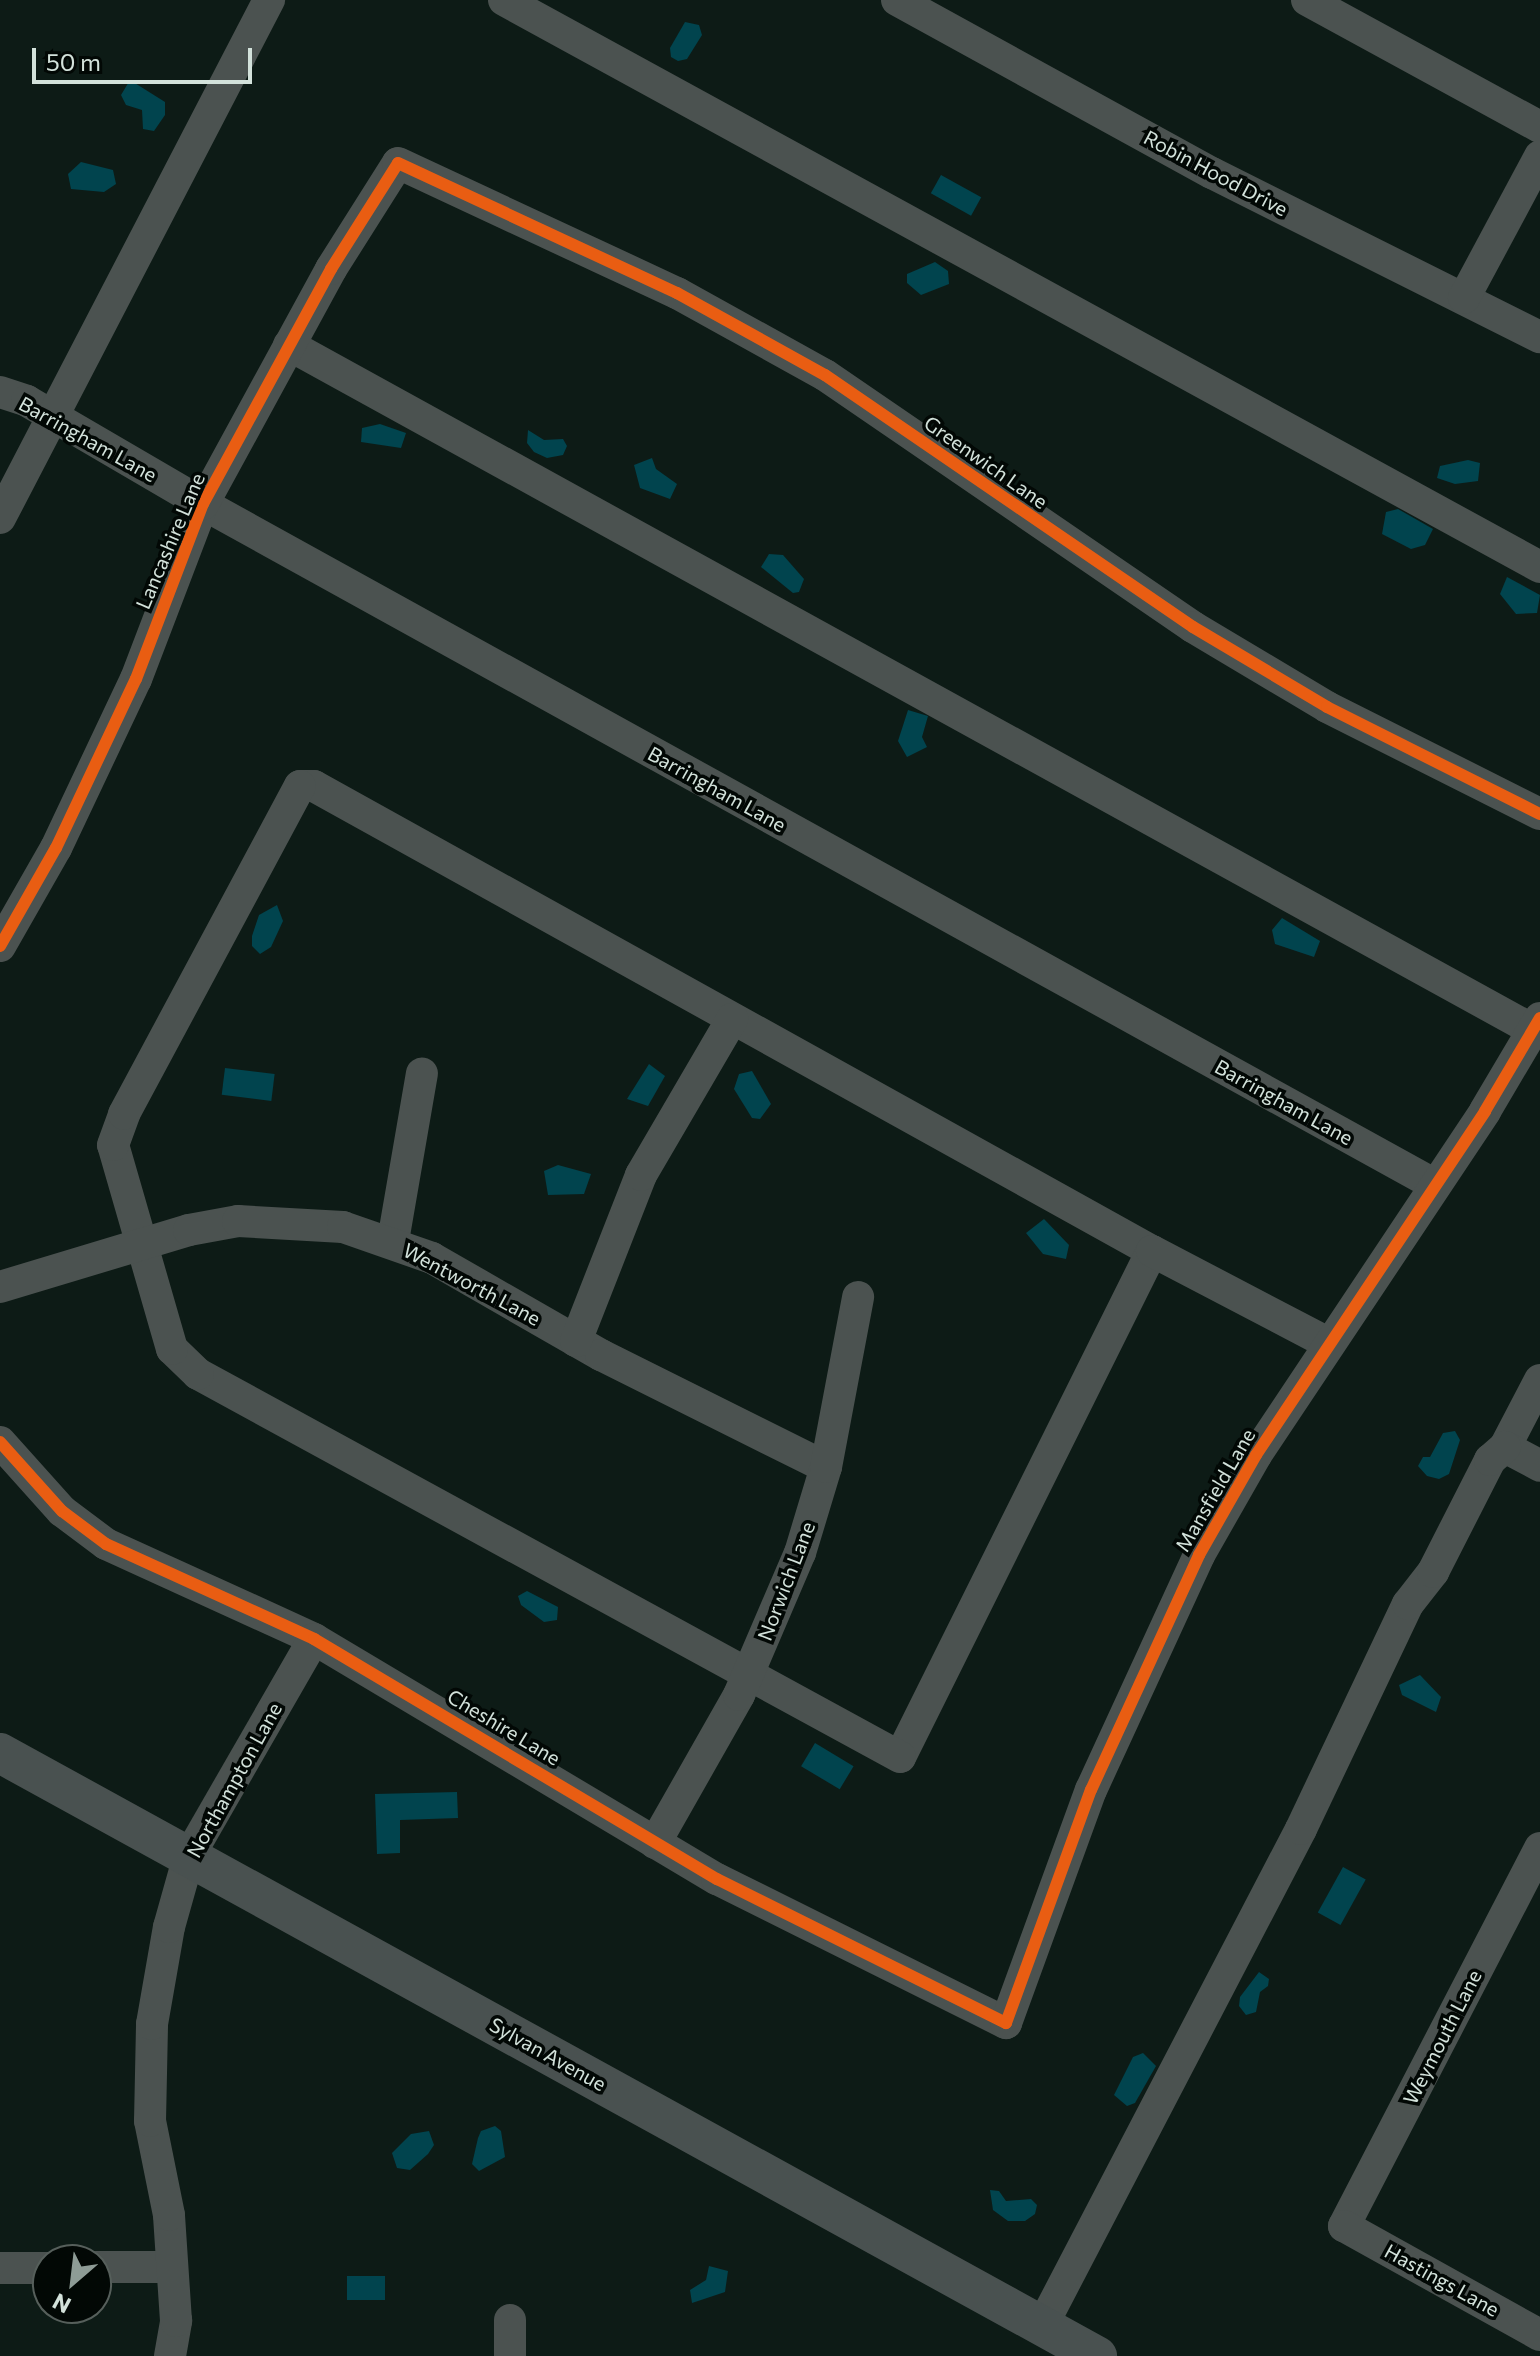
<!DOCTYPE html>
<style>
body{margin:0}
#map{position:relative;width:1540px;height:2356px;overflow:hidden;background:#0d1b16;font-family:Commissioner,sans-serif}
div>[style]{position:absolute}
.water>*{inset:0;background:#01444e;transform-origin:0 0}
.minor>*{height:32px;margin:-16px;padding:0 16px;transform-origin:16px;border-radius:16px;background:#4b5250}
.major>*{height:40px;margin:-20px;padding:0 20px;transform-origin:20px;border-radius:20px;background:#495150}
.cycleway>*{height:12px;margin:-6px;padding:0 6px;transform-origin:6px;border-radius:6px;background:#e95d12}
span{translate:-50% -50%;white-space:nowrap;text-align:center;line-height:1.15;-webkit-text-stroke:7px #020805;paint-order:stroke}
.street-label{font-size:20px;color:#d3e2db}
.north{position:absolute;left:32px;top:2244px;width:80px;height:80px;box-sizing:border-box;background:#020805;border:2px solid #565f5b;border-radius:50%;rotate:208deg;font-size:22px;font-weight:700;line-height:32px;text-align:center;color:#d3e2db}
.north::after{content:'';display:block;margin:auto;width:28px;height:36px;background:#8e9c96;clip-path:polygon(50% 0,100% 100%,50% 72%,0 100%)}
.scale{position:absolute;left:32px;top:48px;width:220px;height:36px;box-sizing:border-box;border:4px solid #d3e2db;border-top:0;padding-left:10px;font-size:24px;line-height:28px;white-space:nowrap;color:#d3e2db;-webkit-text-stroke:6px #020805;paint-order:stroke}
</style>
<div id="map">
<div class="water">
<i style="clip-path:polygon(685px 22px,699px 25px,702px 35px,687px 59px,678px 61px,671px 57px,670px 48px)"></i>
<i style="clip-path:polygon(130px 80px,165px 102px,165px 115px,154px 131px,143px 129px,142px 110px,126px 105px,121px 95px)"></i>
<i style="clip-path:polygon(81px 162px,113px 170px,116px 184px,104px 192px,71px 189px,68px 174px)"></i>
<i style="left:941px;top:175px;width:46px;height:21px;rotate:29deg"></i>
<i style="clip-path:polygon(935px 262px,948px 271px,949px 284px,921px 295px,907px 283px,907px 274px)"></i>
<i style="clip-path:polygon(380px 424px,406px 433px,401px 448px,361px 442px,362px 428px)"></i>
<i style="clip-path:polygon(528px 430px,544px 440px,563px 439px,567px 446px,563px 455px,547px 458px,534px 452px,527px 443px)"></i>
<i style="clip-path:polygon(652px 458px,656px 469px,677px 484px,670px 499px,640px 488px,634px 465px)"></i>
<i style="clip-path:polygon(1468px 460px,1480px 463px,1478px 481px,1455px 484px,1437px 478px,1440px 466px)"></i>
<i style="clip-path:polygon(1398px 509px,1433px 529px,1425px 545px,1411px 549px,1382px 534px,1386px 512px)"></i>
<i style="clip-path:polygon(769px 554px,783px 555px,804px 579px,799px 592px,793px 593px,761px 567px)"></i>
<i style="clip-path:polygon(1507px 577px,1540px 595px,1537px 613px,1516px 614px,1500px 594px)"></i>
<i style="clip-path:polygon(908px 710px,928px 716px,922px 737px,927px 747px,907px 757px,898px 741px)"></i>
<i style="clip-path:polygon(277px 905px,283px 921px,271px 947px,260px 954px,252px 946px,252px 936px,259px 915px)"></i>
<i style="clip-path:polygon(1282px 918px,1320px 941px,1314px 957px,1275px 944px,1272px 930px)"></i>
<i style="clip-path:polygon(649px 1064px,665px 1076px,648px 1106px,627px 1099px)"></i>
<i style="left:225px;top:1068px;width:50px;height:27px;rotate:7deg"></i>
<i style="clip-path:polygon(752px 1071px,771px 1104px,760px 1119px,752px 1118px,734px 1089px,739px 1074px)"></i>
<i style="clip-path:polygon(558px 1165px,591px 1174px,584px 1194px,548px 1195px,544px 1171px)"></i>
<i style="clip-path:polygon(1044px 1219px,1069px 1245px,1066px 1259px,1043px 1254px,1026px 1233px)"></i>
<i style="clip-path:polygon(1455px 1431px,1460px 1440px,1449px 1474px,1439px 1479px,1427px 1476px,1418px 1466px,1423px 1457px,1430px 1457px,1443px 1433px)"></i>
<i style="clip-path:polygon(527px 1591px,558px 1607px,557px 1620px,544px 1622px,521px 1605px,518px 1596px)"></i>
<i style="clip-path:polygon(1420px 1675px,1441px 1697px,1436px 1712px,1402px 1695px,1399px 1685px)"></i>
<i style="left:815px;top:1743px;width:45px;height:27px;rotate:31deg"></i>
<i style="clip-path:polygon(457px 1792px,458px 1818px,400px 1820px,400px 1853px,377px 1854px,375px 1794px)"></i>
<i style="left:1343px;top:1867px;width:26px;height:52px;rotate:29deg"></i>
<i style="clip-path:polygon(1259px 1972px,1269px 1979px,1268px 1986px,1260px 1992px,1256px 2012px,1246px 2015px,1239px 2006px,1240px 1997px)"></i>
<i style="clip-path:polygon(1143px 2053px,1156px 2066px,1135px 2103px,1127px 2106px,1114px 2095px,1133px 2057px)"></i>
<i style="clip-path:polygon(495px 2126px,501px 2131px,505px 2157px,479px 2171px,472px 2164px,478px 2138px,481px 2131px)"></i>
<i style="clip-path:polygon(429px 2131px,434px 2145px,428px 2154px,410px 2170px,397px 2168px,392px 2153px,411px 2134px)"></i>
<i style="clip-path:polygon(990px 2190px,999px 2191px,1006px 2201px,1031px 2199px,1037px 2205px,1035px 2214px,1025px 2221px,1008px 2221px,993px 2210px)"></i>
<i style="clip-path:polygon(709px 2266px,728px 2271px,725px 2292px,692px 2303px,690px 2290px,706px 2280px)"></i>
<i style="left:347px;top:2276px;width:38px;height:24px"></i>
</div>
<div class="minor">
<i style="left:504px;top:0;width:1181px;rotate:28.69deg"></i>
<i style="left:897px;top:0;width:359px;rotate:28.8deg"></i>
<i style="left:1212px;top:173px;width:367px;rotate:26.6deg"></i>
<i style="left:1307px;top:0;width:265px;rotate:28.6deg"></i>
<i style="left:1464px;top:298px;width:161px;rotate:-61.8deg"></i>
<i style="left:289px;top:345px;width:1420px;rotate:28.84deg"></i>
<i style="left:0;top:392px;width:28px;rotate:18deg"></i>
<i style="left:27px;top:401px;width:204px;rotate:30.3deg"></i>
<i style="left:203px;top:504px;width:1408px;rotate:28.93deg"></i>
<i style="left:0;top:518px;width:584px;rotate:-62.56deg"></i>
<i style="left:300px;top:786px;width:14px"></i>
<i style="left:314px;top:786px;width:958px;rotate:29.03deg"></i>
<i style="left:1152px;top:1251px;width:565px;rotate:116.47deg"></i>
<i style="left:900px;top:1757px;width:800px;rotate:-151.38deg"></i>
<i style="left:198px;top:1374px;width:36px;rotate:-136deg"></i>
<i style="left:172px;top:1349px;width:212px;rotate:-106.1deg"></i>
<i style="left:113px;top:1145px;width:33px;rotate:-70deg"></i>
<i style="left:124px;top:1114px;width:372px;rotate:-61.8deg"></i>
<i style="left:0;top:946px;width:113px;rotate:-60.3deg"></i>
<i style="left:56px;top:848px;width:187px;rotate:-64.7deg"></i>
<i style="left:136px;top:679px;width:187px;rotate:-69.1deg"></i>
<i style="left:203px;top:504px;width:268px;rotate:-61.4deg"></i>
<i style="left:331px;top:269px;width:125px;rotate:-57.7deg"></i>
<i style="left:398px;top:163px;width:308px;rotate:25deg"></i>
<i style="left:677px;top:293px;width:169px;rotate:29deg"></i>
<i style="left:825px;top:375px;width:446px;rotate:34.4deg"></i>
<i style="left:1193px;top:627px;width:156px;rotate:30.8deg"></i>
<i style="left:1327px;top:707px;width:238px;rotate:26.7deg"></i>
<i style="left:393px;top:1241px;width:170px;rotate:-80.2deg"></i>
<i style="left:1152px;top:1251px;width:199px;rotate:27.6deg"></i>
<i style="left:0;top:1287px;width:197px;rotate:-16.8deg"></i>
<i style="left:189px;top:1230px;width:50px;rotate:-10.4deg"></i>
<i style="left:238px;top:1221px;width:105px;rotate:3.3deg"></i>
<i style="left:343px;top:1227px;width:94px;rotate:19.2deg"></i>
<i style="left:432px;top:1258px;width:195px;rotate:29.9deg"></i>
<i style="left:601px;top:1355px;width:251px;rotate:26.5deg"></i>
<i style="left:576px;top:1341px;width:178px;rotate:-68.6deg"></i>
<i style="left:641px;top:1175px;width:181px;rotate:-59.7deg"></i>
<i style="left:1540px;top:1380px;width:76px;rotate:117.6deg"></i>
<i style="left:1505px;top:1447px;width:40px;rotate:28deg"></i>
<i style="left:0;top:1442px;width:93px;rotate:48.1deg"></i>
<i style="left:62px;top:1511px;width:55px;rotate:36.9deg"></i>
<i style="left:106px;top:1544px;width:229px;rotate:24.5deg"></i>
<i style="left:314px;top:1639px;width:469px;rotate:30.8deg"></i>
<i style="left:717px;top:1879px;width:323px;rotate:26.5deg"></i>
<i style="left:1006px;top:2023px;width:248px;rotate:-70deg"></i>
<i style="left:1091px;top:1790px;width:259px;rotate:-65.3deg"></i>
<i style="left:1199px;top:1555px;width:115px;rotate:-60.3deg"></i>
<i style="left:1256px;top:1455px;width:413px;rotate:-56.3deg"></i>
<i style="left:1485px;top:1111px;width:108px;rotate:-59.4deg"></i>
<i style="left:655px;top:1843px;width:170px;rotate:-60.4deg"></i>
<i style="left:739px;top:1695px;width:155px;rotate:-66.8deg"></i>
<i style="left:800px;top:1553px;width:90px;rotate:-73.2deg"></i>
<i style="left:826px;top:1467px;width:173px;rotate:-79.3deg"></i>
<i style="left:1540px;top:1848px;width:426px;rotate:117.4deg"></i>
<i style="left:1344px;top:2226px;width:224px;rotate:29.1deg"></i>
<i style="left:96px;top:2267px;width:76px"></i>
<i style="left:0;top:2268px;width:48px"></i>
<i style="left:510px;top:2320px;width:36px;rotate:90deg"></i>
<i style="left:1042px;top:2326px;width:560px;rotate:-62.47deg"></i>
<i style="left:1301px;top:1829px;width:249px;rotate:-64.6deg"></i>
<i style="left:1408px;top:1604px;width:41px;rotate:-52deg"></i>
<i style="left:1433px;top:1572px;width:126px;rotate:-63deg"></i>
<i style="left:1490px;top:1460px;width:20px;rotate:-41deg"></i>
<i style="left:170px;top:2356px;width:36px;rotate:-80deg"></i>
<i style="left:176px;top:2321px;width:106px;rotate:-93.8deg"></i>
<i style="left:169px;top:2215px;width:96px;rotate:-101.4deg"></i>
<i style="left:150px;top:2121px;width:97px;rotate:-88.8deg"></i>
<i style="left:152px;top:2024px;width:98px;rotate:-80.1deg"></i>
<i style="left:169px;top:1927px;width:74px;rotate:-74.3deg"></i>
<i style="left:189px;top:1856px;width:250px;rotate:-60.1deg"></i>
</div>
<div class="major">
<i style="left:0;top:1753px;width:1252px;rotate:28.8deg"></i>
</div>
<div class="cycleway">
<i style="left:0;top:946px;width:113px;rotate:-60.3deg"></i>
<i style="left:56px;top:848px;width:187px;rotate:-64.7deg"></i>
<i style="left:136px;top:679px;width:187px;rotate:-69.1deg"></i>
<i style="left:203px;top:504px;width:268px;rotate:-61.4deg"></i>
<i style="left:331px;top:269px;width:125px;rotate:-57.7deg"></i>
<i style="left:398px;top:163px;width:308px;rotate:25deg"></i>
<i style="left:677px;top:293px;width:169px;rotate:29deg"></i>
<i style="left:825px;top:375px;width:446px;rotate:34.4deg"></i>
<i style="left:1193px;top:627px;width:156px;rotate:30.8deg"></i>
<i style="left:1327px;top:707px;width:238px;rotate:26.7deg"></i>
<i style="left:0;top:1442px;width:93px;rotate:48.1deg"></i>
<i style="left:62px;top:1511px;width:55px;rotate:36.9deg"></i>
<i style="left:106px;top:1544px;width:229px;rotate:24.5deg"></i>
<i style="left:314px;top:1639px;width:469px;rotate:30.8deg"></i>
<i style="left:717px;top:1879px;width:323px;rotate:26.5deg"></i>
<i style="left:1006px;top:2023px;width:248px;rotate:-70deg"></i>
<i style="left:1091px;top:1790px;width:259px;rotate:-65.3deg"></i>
<i style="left:1199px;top:1555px;width:115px;rotate:-60.3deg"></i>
<i style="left:1256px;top:1455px;width:413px;rotate:-56.3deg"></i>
<i style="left:1485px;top:1111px;width:108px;rotate:-59.4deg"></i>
</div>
<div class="street-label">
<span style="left:1216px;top:173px;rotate:28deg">Robin Hood Drive</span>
<span style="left:88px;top:439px;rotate:29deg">Barringham Lane</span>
<span style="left:986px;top:462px;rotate:35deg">Greenwich Lane</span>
<span style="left:170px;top:541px;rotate:-67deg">Lancashire Lane</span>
<span style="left:717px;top:789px;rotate:29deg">Barringham Lane</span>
<span style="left:1284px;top:1102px;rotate:29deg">Barringham Lane</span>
<span style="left:472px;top:1284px;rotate:28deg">Wentworth Lane</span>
<span style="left:1215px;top:1490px;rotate:-60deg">Mansfield Lane</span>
<span style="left:786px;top:1581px;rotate:-69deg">Norwich Lane</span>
<span style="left:504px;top:1727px;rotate:31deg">Cheshire Lane</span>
<span style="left:234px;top:1780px;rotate:-61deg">Northampton Lane</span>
<span style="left:1442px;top:2037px;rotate:-63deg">Weymouth Lane</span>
<span style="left:548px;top:2054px;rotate:29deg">Sylvan Avenue</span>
<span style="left:1442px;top:2280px;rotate:29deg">Hastings Lane</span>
</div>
<div class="north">N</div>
<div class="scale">50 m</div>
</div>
